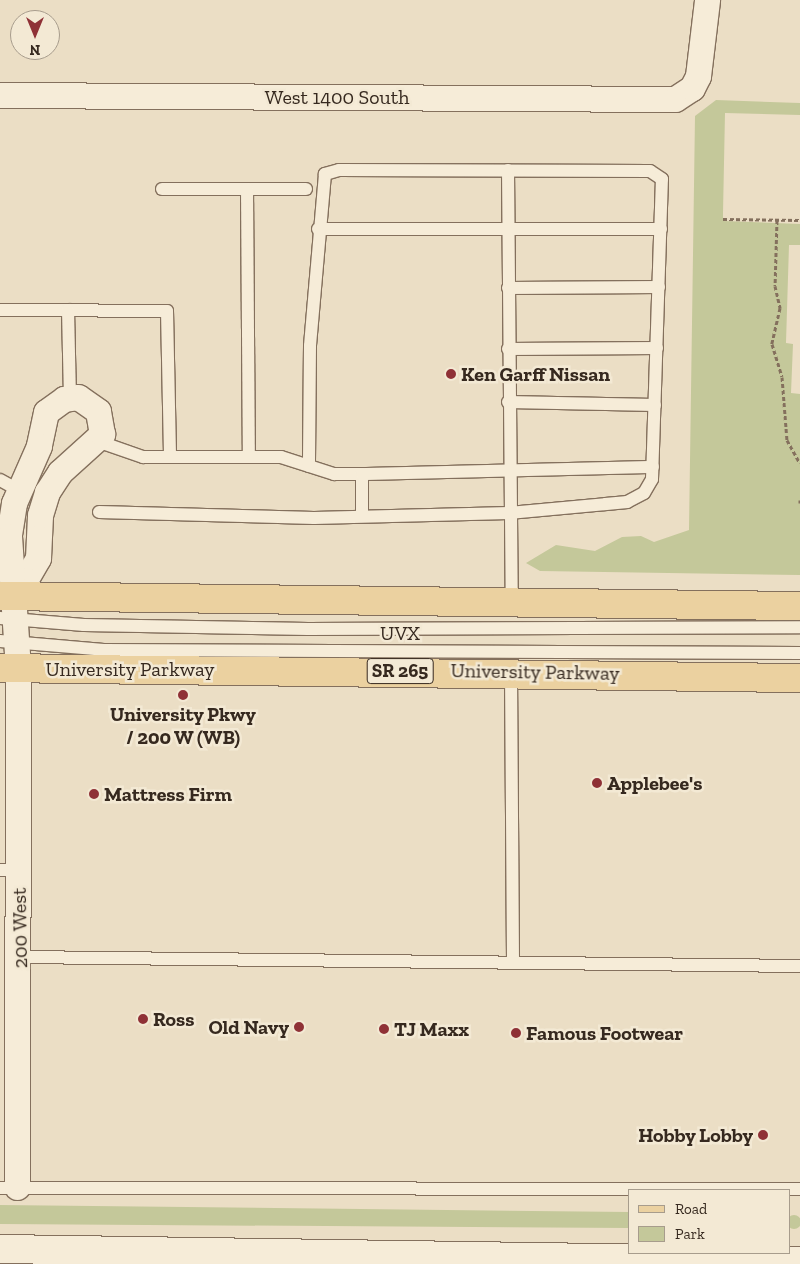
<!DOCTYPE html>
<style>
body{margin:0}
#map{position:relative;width:800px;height:1264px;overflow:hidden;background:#ebdec5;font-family:"Zilla Slab",serif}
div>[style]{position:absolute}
.green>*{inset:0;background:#c4c89a}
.round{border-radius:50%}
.path>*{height:3px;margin-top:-1.5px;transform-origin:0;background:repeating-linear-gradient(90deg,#84705d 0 4px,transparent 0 6.5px)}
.roads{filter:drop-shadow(1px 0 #84705d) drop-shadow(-1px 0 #84705d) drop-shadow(0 1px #84705d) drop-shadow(0 -1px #84705d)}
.lane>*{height:12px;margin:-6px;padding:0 6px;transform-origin:6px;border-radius:6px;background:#f6ecd8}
.street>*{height:25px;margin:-12.5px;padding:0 12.5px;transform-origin:12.5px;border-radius:12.5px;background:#f6ecd8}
.secondary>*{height:28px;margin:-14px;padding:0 14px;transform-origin:14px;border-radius:14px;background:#f6ecd8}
.primary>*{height:28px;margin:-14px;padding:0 14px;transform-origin:14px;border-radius:14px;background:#ebd1a0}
.dots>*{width:14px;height:14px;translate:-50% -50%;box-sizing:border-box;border:2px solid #f3e9d4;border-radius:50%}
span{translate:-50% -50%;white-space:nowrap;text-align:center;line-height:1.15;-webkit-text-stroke:5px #f3e9d4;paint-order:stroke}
.shield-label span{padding:1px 4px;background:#f3e9d4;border:1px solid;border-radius:4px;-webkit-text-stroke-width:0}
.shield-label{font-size:19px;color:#36291f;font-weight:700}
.street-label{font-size:20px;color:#36291f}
.poi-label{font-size:20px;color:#36291f;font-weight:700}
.left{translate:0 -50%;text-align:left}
.right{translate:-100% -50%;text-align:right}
.legend{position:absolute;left:628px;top:1189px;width:162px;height:65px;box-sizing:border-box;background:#f3e9d4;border:1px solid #a79c8c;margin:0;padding:6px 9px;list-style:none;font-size:15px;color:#36291f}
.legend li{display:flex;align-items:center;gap:10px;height:25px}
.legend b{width:25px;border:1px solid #a79c8c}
.north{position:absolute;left:10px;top:10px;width:50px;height:50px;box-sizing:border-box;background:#f3e9d4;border:1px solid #a79c8c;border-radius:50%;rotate:180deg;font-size:14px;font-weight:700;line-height:20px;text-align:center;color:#36291f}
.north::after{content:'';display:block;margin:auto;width:18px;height:22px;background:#8f3136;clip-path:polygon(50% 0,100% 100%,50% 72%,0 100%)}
</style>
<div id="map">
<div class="green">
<i style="clip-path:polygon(716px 100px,800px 103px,800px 115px,725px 113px,723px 213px,723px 221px,800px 224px,800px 245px,789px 245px,786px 343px,793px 344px,791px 393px,800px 394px,800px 575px,540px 571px,526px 563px,556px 545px,595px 551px,622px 537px,641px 536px,654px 542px,689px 530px,695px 116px)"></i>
<i style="clip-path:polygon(0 1205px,629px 1212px,629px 1228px,0 1224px)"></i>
<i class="round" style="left:787px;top:1215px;width:14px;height:14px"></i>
</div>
<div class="path">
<i style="left:723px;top:219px;width:77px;rotate:0.7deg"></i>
<i style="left:777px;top:220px;width:66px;rotate:91.7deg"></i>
<i style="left:775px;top:286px;width:23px;rotate:77deg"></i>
<i style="left:780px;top:308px;width:37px;rotate:103deg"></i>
<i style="left:772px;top:344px;width:34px;rotate:73deg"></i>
<i style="left:782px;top:377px;width:63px;rotate:85.5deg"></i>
<i style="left:787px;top:440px;width:26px;rotate:61deg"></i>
<i style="left:800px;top:500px;width:3px;rotate:90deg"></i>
</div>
<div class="roads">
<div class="lane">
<i style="left:508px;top:170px;width:433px;rotate:89.5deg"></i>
<i style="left:162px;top:189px;width:144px"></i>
<i style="left:247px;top:189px;width:268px;rotate:89.6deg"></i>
<i style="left:318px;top:229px;width:343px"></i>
<i style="left:508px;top:288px;width:151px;rotate:-0.4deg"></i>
<i style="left:0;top:310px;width:167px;rotate:0.3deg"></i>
<i style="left:167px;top:311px;width:146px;rotate:88.8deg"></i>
<i style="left:68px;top:310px;width:88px;rotate:88.7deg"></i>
<i style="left:508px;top:349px;width:149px;rotate:-0.4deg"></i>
<i style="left:508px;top:402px;width:147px;rotate:1.2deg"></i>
<i style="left:97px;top:441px;width:49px;rotate:19.2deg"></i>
<i style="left:143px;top:457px;width:138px"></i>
<i style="left:281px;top:457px;width:56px;rotate:17.8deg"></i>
<i style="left:334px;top:474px;width:28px"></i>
<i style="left:0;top:480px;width:21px;rotate:29deg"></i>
<i style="left:99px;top:512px;width:215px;rotate:1.6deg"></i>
<i style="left:314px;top:518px;width:195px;rotate:-1.5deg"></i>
<i style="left:509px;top:513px;width:119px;rotate:-5.3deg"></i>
<i style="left:627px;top:502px;width:19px;rotate:-28deg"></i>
<i style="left:644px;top:493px;width:16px;rotate:-60deg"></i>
<i style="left:652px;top:479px;width:300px;rotate:-88.1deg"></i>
<i style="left:662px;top:179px;width:14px;rotate:-146deg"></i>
<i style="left:650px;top:171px;width:311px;rotate:-179.8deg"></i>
<i style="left:339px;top:170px;width:15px;rotate:164deg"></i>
<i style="left:325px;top:174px;width:173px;rotate:95deg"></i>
<i style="left:310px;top:346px;width:120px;rotate:90.5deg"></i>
<i style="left:362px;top:516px;width:42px;rotate:-90deg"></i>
<i style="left:362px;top:474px;width:291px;rotate:-1.4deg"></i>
<i style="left:0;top:618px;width:84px;rotate:4.8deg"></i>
<i style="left:84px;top:625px;width:224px;rotate:1deg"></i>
<i style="left:308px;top:629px;width:492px;rotate:-0.2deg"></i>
<i style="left:0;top:641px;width:104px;rotate:4.9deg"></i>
<i style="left:104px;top:650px;width:696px;rotate:0.25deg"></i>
<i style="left:511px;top:672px;width:291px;rotate:89.6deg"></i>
<i style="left:0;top:870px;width:19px"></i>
<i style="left:20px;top:957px;width:780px;rotate:0.66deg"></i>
<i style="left:0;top:1188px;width:800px;rotate:0.07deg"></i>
</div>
<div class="street">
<i style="left:0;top:95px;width:675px;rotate:0.34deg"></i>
<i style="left:675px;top:99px;width:20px;rotate:-33deg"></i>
<i style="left:692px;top:88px;width:13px;rotate:-63deg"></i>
<i style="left:698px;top:76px;width:77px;rotate:-83.2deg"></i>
<i style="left:16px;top:596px;width:44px;rotate:-59.9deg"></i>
<i style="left:38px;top:558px;width:43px;rotate:-87.3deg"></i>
<i style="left:40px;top:515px;width:24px;rotate:-73deg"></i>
<i style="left:47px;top:492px;width:24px;rotate:-57deg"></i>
<i style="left:60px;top:472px;width:57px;rotate:-42.1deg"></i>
<i style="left:102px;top:434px;width:23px;rotate:-100deg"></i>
<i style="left:98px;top:411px;width:24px;rotate:-145deg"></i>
<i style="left:78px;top:397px;width:14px;rotate:172deg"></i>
<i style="left:64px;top:399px;width:22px;rotate:144deg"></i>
<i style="left:46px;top:412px;width:35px;rotate:102deg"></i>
<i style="left:39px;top:446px;width:62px;rotate:113.7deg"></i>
<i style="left:14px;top:503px;width:33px;rotate:99deg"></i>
<i style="left:9px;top:536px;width:132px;rotate:86.1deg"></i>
<i style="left:18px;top:668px;width:519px;rotate:90.11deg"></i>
</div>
<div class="secondary">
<i style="left:0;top:1249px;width:800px;rotate:0.86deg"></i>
</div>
<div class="primary">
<i style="left:0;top:596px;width:800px;rotate:0.72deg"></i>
<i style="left:0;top:668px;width:800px;rotate:0.72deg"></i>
</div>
</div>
<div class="dots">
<i style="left:451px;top:374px;background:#8f3136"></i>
<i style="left:183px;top:695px;background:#8f3136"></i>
<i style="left:597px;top:783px;background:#8f3136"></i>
<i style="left:94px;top:794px;background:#8f3136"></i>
<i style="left:143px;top:1019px;background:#8f3136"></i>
<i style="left:299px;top:1027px;background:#8f3136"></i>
<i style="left:384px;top:1029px;background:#8f3136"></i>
<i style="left:516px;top:1033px;background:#8f3136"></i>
<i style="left:763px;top:1135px;background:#8f3136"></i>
</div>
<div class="shield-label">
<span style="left:400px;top:671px">SR 265</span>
</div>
<div class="street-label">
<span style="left:337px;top:97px">West 1400 South</span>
<span style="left:400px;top:633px">UVX</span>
<span style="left:130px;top:669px">University Parkway</span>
<span style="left:535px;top:672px;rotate:1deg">University Parkway</span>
<span style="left:20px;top:928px;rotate:-91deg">200 West</span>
</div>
<div class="poi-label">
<span class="left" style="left:461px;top:374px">Ken Garff Nissan</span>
<span style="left:183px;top:726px">University Pkwy<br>/ 200 W (WB)</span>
<span class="left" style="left:607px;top:783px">Applebee's</span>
<span class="left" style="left:104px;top:794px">Mattress Firm</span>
<span class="left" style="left:153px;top:1019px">Ross</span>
<span class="right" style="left:289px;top:1027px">Old Navy</span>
<span class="left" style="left:394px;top:1029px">TJ Maxx</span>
<span class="left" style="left:526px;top:1033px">Famous Footwear</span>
<span class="right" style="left:753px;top:1135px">Hobby Lobby</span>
</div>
<ul class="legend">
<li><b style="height:6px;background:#ebd1a0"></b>Road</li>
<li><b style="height:14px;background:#c4c89a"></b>Park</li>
</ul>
<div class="north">N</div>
</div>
